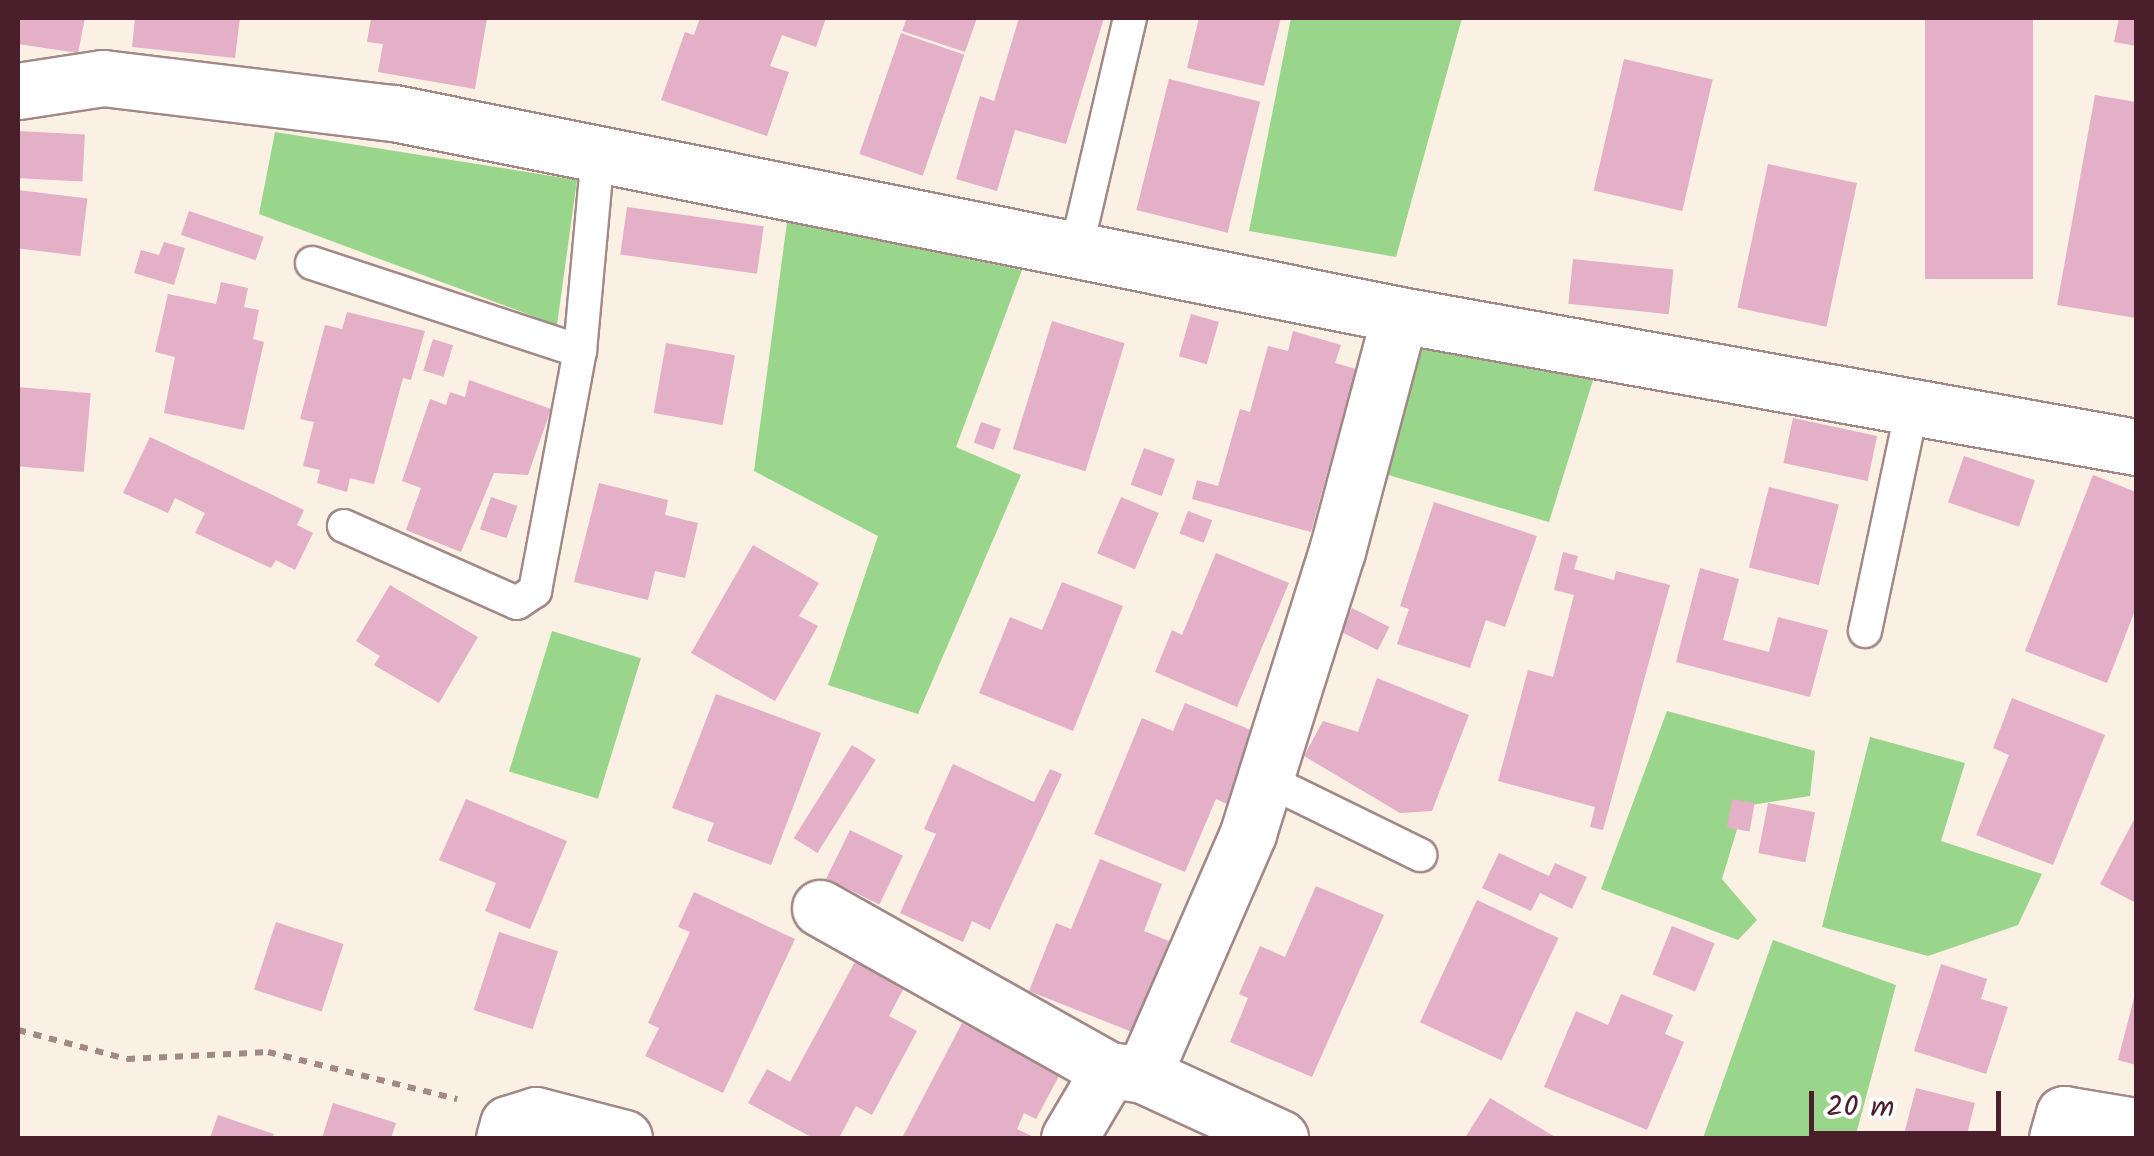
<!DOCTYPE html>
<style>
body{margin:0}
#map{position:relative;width:2154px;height:1156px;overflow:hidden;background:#faf0e3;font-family:Kalam,sans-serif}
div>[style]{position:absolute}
.green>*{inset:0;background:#99d58a;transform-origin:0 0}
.building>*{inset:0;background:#e3b0c8;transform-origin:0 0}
.path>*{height:6px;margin-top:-3px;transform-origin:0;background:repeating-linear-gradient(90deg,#a28887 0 8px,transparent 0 16px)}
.roads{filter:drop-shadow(2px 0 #a28887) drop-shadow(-2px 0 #a28887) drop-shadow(0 2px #a28887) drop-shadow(0 -2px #a28887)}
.service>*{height:32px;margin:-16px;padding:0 16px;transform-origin:16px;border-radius:16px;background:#fff}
.minor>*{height:55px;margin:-27.5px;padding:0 27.5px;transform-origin:27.5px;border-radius:27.5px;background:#fff}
span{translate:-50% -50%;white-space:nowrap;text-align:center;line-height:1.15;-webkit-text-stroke:8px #fff;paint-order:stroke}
.frame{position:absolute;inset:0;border:20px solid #4a1f2b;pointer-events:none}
.scale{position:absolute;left:1809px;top:1091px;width:192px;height:45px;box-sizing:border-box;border:5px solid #4a1f2b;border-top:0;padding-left:12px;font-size:30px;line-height:35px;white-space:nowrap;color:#4a1f2b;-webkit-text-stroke:8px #fff;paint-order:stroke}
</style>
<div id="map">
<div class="green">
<i style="clip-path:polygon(1291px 18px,1462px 18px,1396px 257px,1249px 231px)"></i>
<i style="clip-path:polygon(275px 132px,577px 180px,557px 325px,259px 214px)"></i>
<i style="clip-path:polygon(787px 222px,1022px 270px,956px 447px,1021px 475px,918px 714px,828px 685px,878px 536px,754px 471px)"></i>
<i style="clip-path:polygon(1420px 349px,1593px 380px,1549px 522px,1378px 472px,1401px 366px)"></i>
<i style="left:552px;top:631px;width:93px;height:147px;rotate:17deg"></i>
<i style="clip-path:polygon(1667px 711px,1815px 751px,1810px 796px,1744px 806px,1722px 879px,1757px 920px,1738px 940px,1601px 889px)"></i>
<i style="clip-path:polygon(1870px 737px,1965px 763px,1941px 841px,2042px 874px,2018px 925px,1928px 956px,1822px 927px)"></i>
<i style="clip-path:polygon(1773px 940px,1896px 985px,1855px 1138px,1703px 1138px)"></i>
</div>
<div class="building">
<i style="clip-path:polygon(18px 18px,85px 18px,78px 53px,18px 44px)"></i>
<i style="clip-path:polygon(135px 18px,240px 18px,235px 58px,132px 47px)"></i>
<i style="clip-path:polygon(371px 18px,487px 18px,475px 89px,378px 72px,383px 44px,367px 42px)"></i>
<i style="clip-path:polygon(700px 18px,826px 18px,816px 47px,782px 35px,770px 66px,789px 72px,767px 136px,661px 100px,685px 32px,694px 35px)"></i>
<i style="clip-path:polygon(907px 18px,977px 18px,965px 52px,902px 31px)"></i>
<i style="clip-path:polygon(1019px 18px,1104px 18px,1066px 144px,1015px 130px,997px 191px,956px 179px,980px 96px,994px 101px)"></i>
<i style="clip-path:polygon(1199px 18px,1281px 18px,1264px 86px,1187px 68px)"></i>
<i style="left:1925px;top:18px;width:108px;height:261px"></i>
<i style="clip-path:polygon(2119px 18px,2136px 18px,2136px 46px,2114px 42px)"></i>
<i style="left:901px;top:33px;width:67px;height:128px;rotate:19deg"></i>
<i style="left:1624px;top:59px;width:91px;height:135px;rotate:13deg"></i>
<i style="left:1169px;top:79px;width:94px;height:135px;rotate:14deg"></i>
<i style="clip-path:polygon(2095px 95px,2136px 102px,2136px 318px,2057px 305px)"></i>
<i style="left:18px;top:131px;width:67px;height:47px;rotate:3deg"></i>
<i style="left:1768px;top:164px;width:91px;height:147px;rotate:12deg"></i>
<i style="left:18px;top:190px;width:70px;height:58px;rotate:7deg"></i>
<i style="left:627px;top:207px;width:138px;height:48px;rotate:8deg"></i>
<i style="left:189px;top:211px;width:79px;height:25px;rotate:19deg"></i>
<i style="clip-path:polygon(164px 242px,185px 248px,174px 285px,134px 273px,141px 250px,159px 255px)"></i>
<i style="left:1573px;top:259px;width:101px;height:45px;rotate:6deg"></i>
<i style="clip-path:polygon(221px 282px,248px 288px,244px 307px,259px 310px,253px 339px,264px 342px,244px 430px,164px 413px,175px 357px,155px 352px,168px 294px,216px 304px)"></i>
<i style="clip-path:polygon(347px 312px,425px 331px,411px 380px,403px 378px,374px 484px,350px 478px,347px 492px,317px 483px,320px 470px,303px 466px,314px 422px,300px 419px,325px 325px,342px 329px)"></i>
<i style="left:1191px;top:314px;width:29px;height:44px;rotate:16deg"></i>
<i style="left:1052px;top:321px;width:76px;height:134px;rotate:17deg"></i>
<i style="clip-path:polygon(1293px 331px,1341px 345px,1335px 363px,1356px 369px,1311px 532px,1192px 499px,1197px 480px,1218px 486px,1240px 409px,1250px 412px,1268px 346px,1288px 351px)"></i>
<i style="left:433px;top:339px;width:21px;height:33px;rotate:17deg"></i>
<i style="left:666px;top:343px;width:70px;height:71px;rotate:10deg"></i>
<i style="clip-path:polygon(469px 380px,551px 409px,528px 475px,494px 473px,461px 552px,406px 530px,421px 488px,402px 481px,430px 399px,446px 405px,450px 392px,465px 397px)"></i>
<i style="left:18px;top:387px;width:73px;height:79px;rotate:5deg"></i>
<i style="left:1793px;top:418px;width:86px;height:46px;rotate:12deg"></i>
<i style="left:981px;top:422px;width:21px;height:22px;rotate:19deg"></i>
<i style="clip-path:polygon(150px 437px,304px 510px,297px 525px,313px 533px,295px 570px,276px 560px,271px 568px,195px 533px,205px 513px,175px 498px,168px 513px,123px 493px)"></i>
<i style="left:1144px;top:448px;width:33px;height:39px;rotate:20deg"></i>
<i style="left:1964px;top:456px;width:75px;height:49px;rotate:19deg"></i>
<i style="clip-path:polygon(2093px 475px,2136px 492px,2136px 608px,2107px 683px,2025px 651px)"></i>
<i style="clip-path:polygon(599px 483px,668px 500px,665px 515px,698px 523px,685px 578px,655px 571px,648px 600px,574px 582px)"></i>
<i style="left:1769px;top:487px;width:72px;height:83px;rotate:14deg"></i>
<i style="left:491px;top:497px;width:28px;height:34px;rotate:19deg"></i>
<i style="left:1121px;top:497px;width:41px;height:61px;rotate:23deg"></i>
<i style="clip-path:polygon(1434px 502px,1537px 536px,1505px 627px,1486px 620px,1470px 668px,1397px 644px,1409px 609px,1400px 606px)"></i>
<i style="left:1188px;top:511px;width:26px;height:24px;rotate:21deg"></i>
<i style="clip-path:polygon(753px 545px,819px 583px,799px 616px,818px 626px,775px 701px,691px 653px)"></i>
<i style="clip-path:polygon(1563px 552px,1578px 556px,1574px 569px,1614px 580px,1616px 571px,1670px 585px,1603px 830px,1590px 827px,1595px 807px,1498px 781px,1528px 670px,1553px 677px,1574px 595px,1554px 590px)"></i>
<i style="clip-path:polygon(1216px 553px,1289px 583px,1237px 707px,1155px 672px,1172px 630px,1182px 635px)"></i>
<i style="clip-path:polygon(1700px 568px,1739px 579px,1723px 640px,1769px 652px,1778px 617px,1828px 630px,1810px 697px,1676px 662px)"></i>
<i style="clip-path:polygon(1062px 582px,1123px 606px,1073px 731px,979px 693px,1010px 617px,1042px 630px)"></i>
<i style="clip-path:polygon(390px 585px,478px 637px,439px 703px,374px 665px,380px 656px,356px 641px)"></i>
<i style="left:1352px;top:608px;width:42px;height:26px;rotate:27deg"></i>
<i style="clip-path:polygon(1377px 678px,1469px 715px,1432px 811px,1400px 813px,1304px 756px,1323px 721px,1358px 732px)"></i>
<i style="clip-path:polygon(716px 694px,821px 733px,771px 865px,707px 841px,714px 823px,672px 808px)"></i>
<i style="clip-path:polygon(2012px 698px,2105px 735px,2053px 865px,1976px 835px,2009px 755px,1993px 748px)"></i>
<i style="clip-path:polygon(1185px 703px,1256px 732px,1227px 804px,1216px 799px,1185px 872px,1094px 834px,1142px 718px,1173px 731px)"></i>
<i style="left:852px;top:745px;width:28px;height:110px;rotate:32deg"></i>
<i style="clip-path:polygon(953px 764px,1034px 802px,1050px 769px,1062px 774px,990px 930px,972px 921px,963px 942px,900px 913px,936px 834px,924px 829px)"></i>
<i style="clip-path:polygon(466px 799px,567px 841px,530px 929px,485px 911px,496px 883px,439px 860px)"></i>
<i style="left:1732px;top:799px;width:23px;height:29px;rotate:10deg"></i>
<i style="left:1768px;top:803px;width:48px;height:51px;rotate:11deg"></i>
<i style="clip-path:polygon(2136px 816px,2136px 903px,2100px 884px)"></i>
<i style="left:850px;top:830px;width:59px;height:54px;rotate:26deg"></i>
<i style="clip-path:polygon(1499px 853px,1549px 876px,1555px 863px,1587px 877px,1572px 909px,1540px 893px,1531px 911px,1482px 888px)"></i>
<i style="clip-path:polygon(1100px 859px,1162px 884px,1144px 931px,1169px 941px,1132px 1032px,1029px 991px,1056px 923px,1071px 929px)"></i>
<i style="clip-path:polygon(1316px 886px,1384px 915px,1312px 1077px,1230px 1042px,1248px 998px,1239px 994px,1260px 946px,1285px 957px)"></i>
<i style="clip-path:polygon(694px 892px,795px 939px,723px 1093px,645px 1056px,659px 1028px,648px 1023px,690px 932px,678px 927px)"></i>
<i style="left:1477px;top:900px;width:90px;height:135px;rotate:25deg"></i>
<i style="left:276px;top:922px;width:71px;height:71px;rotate:18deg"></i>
<i style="left:1672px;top:926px;width:46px;height:52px;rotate:22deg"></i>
<i style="left:499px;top:932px;width:62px;height:82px;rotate:18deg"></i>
<i style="clip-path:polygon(857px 958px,906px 984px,889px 1016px,917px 1031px,872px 1115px,856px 1106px,839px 1138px,813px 1138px,748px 1103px,767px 1069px,790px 1082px)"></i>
<i style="clip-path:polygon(1941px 964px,1987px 979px,1981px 999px,2008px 1007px,1986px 1074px,1914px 1051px)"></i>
<i style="clip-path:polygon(1621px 994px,1673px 1015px,1665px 1034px,1684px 1042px,1647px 1130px,1544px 1087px,1576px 1011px,1608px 1025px)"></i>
<i style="clip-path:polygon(2135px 994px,2136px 994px,2136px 1065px,2118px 1060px)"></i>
<i style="clip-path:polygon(962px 1023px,1060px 1074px,1036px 1119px,1024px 1113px,1017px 1129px,1036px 1138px,902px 1138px)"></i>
<i style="clip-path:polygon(1916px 1088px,1975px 1103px,1966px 1138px,1903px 1138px)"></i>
<i style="clip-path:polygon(1490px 1098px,1557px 1138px,1465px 1138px)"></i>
<i style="clip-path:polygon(333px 1103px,396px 1123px,391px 1138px,322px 1138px)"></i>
<i style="clip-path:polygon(218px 1115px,274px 1134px,272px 1138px,210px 1138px)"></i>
</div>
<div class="path">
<i style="left:18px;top:1030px;width:113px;rotate:14.9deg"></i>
<i style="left:127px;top:1059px;width:141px;rotate:-2.8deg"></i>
<i style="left:268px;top:1052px;width:195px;rotate:14deg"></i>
</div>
<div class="roads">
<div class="service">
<i style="left:1076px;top:250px;width:238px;rotate:-76.9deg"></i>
<i style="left:312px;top:263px;width:282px;rotate:18.2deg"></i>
<i style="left:580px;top:351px;width:197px;rotate:-84.8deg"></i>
<i style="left:344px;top:526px;width:189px;rotate:24deg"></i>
<i style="left:517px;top:603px;width:22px;rotate:-34deg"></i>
<i style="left:535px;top:591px;width:244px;rotate:-79.4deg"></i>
<i style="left:1865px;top:631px;width:228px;rotate:-78.1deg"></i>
<i style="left:1265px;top:779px;width:173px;rotate:26.1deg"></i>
</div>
<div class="minor">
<i style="left:18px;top:91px;width:86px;rotate:-8.7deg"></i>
<i style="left:103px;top:78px;width:293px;rotate:6.9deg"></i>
<i style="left:394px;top:113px;width:1026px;rotate:11.35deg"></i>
<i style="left:1400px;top:315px;width:748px;rotate:10.17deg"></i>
<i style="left:820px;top:908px;width:331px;rotate:29.3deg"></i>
<i style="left:1143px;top:1075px;width:151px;rotate:24.7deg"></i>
<i style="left:504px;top:1138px;width:15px;rotate:-74deg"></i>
<i style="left:508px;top:1124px;width:29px;rotate:-18deg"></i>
<i style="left:536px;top:1115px;width:91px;rotate:14.6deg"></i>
<i style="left:1069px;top:1138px;width:79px;rotate:-59.5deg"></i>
<i style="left:1109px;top:1070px;width:34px;rotate:8deg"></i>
<i style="left:1143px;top:1075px;width:264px;rotate:-66.5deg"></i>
<i style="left:1248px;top:833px;width:296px;rotate:-72.5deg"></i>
<i style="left:1337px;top:551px;width:244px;rotate:-75.1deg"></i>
<i style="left:2057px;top:1138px;width:25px;rotate:-74deg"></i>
<i style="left:2064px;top:1114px;width:73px;rotate:9.5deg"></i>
</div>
</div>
<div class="frame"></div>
<div class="scale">20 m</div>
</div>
